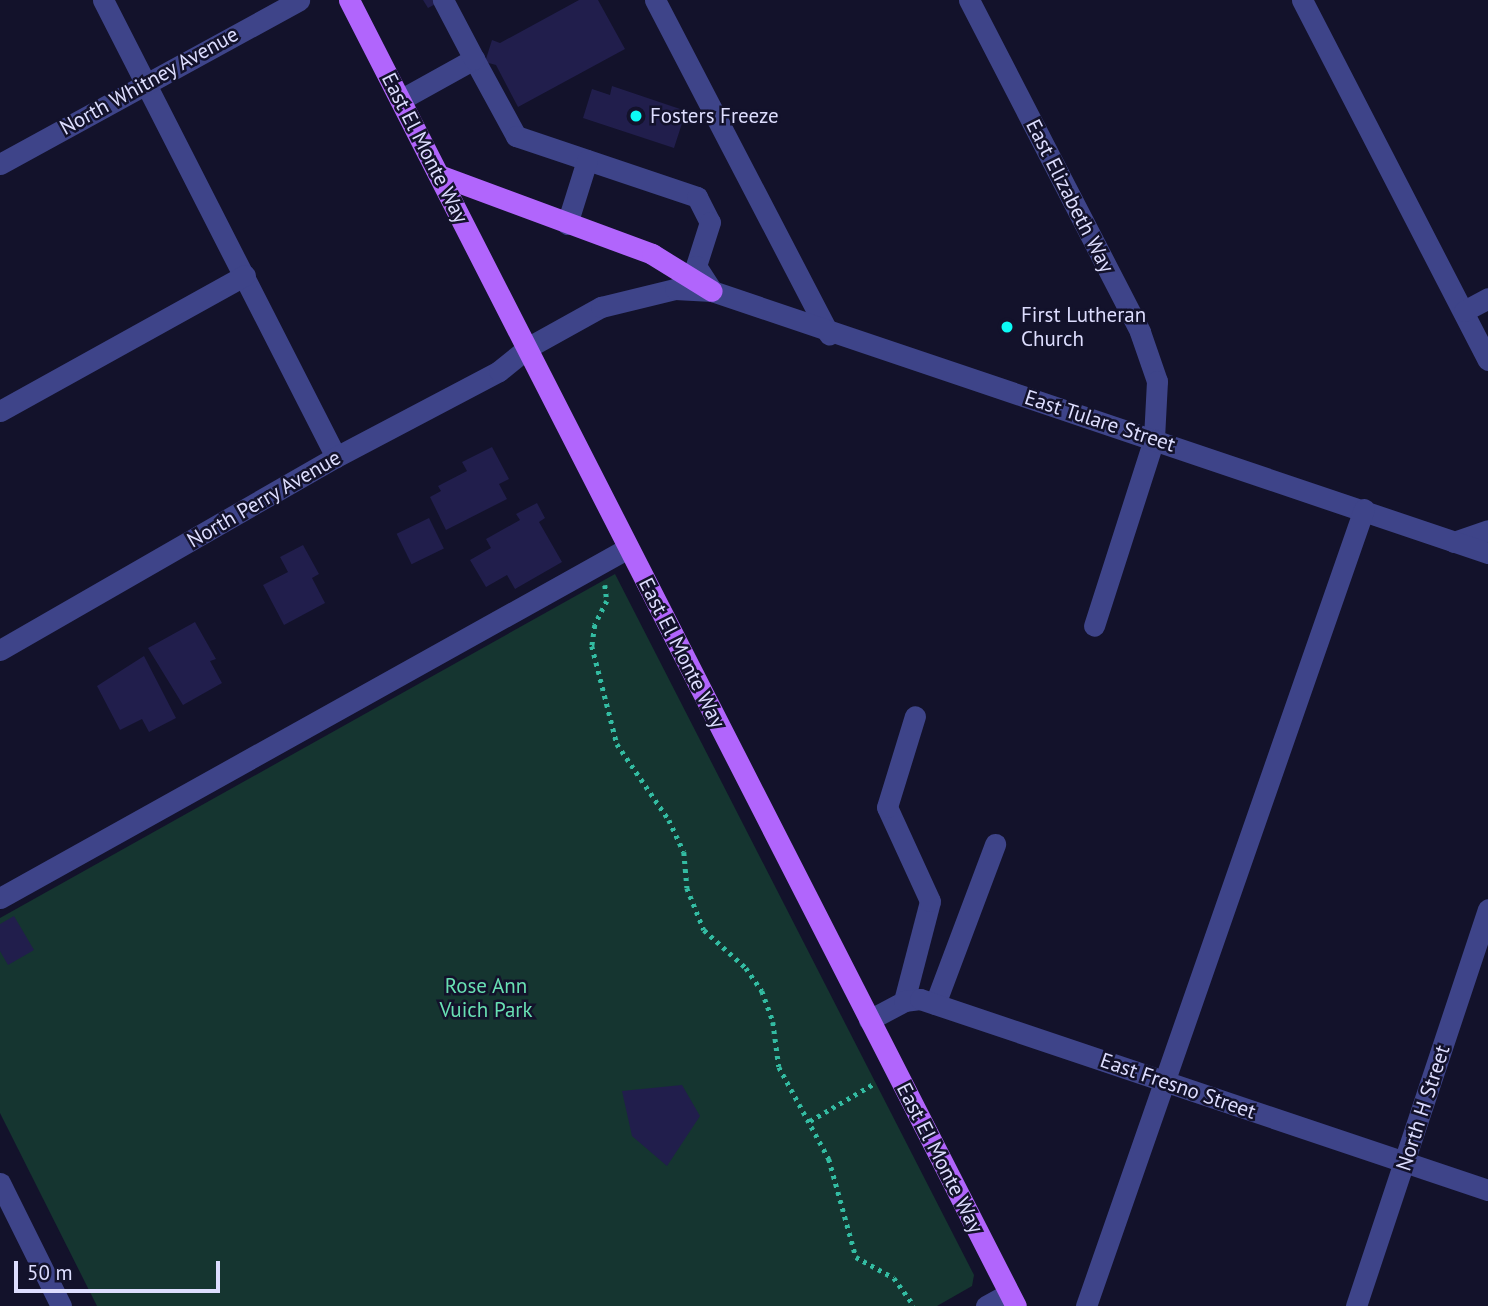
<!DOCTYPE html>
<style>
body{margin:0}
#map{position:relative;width:1488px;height:1306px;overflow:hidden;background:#13122b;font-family:"PT Sans",sans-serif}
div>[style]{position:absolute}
.green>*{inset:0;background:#153530}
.building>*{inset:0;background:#211e4c;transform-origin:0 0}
.path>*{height:4.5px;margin-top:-2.25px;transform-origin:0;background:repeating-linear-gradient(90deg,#33bca2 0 3.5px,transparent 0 8.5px)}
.minor>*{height:21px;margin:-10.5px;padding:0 10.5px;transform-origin:10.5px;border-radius:10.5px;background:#3e4489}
.major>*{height:21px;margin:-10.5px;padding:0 10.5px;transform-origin:10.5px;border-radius:10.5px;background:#b165fc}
.dots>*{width:19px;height:19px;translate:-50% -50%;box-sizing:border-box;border:4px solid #13122b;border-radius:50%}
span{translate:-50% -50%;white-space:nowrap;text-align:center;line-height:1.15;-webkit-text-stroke:5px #13122b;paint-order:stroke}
.street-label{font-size:21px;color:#ddddfe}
.poi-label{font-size:21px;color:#ddddfe}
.left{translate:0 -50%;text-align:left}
.park-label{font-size:21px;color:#68dfb2}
.scale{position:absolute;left:14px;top:1261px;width:206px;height:32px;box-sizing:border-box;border:4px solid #ddddfe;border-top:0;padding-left:9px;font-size:21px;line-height:24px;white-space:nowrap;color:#ddddfe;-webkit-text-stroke:5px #13122b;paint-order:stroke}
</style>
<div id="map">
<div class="green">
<i style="clip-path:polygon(615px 574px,974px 1275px,972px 1286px,937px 1306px,97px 1306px,0 1113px,0 918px)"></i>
</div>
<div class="building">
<i style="clip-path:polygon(423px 0,443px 0,428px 8px)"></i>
<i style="clip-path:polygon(579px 0,598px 0,625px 49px,518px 107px,496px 65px,485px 62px,492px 40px,500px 43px)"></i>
<i style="clip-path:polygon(612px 86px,686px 111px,674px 148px,583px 118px,592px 89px,610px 95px)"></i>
<i style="clip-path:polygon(492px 447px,509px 479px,499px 484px,507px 499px,446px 530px,430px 497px,441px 491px,438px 486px,467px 471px,462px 462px)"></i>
<i style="clip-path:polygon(537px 503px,545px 518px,539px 522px,562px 562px,515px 589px,507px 575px,486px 587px,470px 560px,491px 548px,486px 539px,520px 520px,516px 514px)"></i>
<i style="left:429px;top:518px;width:34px;height:36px;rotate:64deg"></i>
<i style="clip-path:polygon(303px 545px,319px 574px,312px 578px,325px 603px,284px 625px,263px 585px,288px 572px,280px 557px)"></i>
<i style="clip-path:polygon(195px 622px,216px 659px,210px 661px,222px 683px,183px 705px,148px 648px)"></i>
<i style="clip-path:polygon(144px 656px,176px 718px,149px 732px,142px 719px,120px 730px,97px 686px)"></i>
<i style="clip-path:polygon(14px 916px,34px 950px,8px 965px,0 951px,0 924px)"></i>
<i style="clip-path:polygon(682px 1085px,700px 1116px,667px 1166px,632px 1136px,622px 1091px)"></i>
</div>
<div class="path">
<i style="left:605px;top:585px;width:16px;rotate:83deg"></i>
<i style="left:607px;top:601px;width:27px;rotate:117deg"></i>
<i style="left:595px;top:625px;width:21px;rotate:98deg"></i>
<i style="left:592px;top:646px;width:101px;rotate:75.7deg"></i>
<i style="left:617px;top:744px;width:92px;rotate:55.6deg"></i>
<i style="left:669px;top:820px;width:35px;rotate:65deg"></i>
<i style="left:684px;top:852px;width:36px;rotate:85deg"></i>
<i style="left:687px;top:888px;width:45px;rotate:68deg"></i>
<i style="left:704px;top:930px;width:57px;rotate:42.1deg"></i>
<i style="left:746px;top:968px;width:28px;rotate:55deg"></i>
<i style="left:762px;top:991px;width:33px;rotate:70deg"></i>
<i style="left:773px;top:1022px;width:45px;rotate:82.4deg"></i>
<i style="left:779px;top:1067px;width:105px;rotate:61.5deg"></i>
<i style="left:829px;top:1159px;width:102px;rotate:74.6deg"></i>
<i style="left:856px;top:1257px;width:43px;rotate:28.9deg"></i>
<i style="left:894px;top:1278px;width:34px;rotate:54deg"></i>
<i style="left:810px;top:1121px;width:75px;rotate:-30.3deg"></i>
</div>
<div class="minor">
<i style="left:103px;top:0;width:513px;rotate:62.99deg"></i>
<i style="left:655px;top:0;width:377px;rotate:62.5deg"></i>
<i style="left:969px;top:0;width:373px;rotate:62.7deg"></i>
<i style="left:1140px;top:332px;width:52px;rotate:70.9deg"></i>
<i style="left:1157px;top:381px;width:58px;rotate:93deg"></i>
<i style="left:1154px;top:439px;width:196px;rotate:107.8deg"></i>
<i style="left:1302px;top:0;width:405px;rotate:62.7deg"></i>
<i style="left:474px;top:59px;width:88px;rotate:61.4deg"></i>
<i style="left:516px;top:136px;width:191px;rotate:18.6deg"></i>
<i style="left:697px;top:197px;width:28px;rotate:63deg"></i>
<i style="left:710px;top:222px;width:46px;rotate:107.7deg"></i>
<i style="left:696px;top:266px;width:30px;rotate:57deg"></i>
<i style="left:400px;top:100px;width:85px;rotate:-29deg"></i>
<i style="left:474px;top:59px;width:67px;rotate:-117.7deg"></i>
<i style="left:0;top:164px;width:341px;rotate:-28.7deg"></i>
<i style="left:567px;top:224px;width:67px;rotate:-72.6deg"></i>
<i style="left:1464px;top:311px;width:27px;rotate:-28deg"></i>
<i style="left:0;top:411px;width:280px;rotate:-29deg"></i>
<i style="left:1454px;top:542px;width:36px;rotate:-19deg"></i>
<i style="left:0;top:650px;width:387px;rotate:-29.9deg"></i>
<i style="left:336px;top:457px;width:184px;rotate:-27.8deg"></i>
<i style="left:499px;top:371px;width:36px;rotate:-39deg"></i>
<i style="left:527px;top:348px;width:85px;rotate:-29deg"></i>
<i style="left:601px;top:307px;width:76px;rotate:-13.7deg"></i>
<i style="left:675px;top:289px;width:37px;rotate:3deg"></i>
<i style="left:712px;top:291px;width:819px;rotate:18.66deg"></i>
<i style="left:0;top:898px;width:719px;rotate:-29.13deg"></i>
<i style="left:904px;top:1001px;width:103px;rotate:-75.4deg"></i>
<i style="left:930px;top:901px;width:103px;rotate:-114.6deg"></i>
<i style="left:887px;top:807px;width:95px;rotate:-72.9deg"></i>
<i style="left:935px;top:1004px;width:171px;rotate:-69.4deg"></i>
<i style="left:869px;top:1020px;width:40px;rotate:-28deg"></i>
<i style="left:904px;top:1001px;width:16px;rotate:-7deg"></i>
<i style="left:920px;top:999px;width:599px;rotate:18.59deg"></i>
<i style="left:0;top:1183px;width:137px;rotate:63.6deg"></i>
<i style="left:986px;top:1306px;width:26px;rotate:-29deg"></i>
<i style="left:1086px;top:1306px;width:844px;rotate:-70.77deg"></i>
<i style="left:1356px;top:1306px;width:418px;rotate:-71.6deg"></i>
</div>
<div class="major">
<i style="left:349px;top:0;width:1466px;rotate:62.95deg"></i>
<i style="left:439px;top:175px;width:227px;rotate:20.3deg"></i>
<i style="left:652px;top:254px;width:70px;rotate:31.7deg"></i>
</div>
<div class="dots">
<i style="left:636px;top:116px;background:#0cfbf5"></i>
<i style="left:1007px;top:327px;background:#0cfbf5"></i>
</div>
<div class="street-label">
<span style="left:149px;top:81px;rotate:-29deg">North Whitney Avenue</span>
<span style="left:425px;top:148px;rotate:63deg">East El Monte Way</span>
<span style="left:1070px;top:196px;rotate:63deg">East Elizabeth Way</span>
<span style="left:1100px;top:421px;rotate:18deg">East Tulare Street</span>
<span style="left:264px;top:499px;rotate:-30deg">North Perry Avenue</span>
<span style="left:682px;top:653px;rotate:63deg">East El Monte Way</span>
<span style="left:1178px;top:1086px;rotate:19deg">East Fresno Street</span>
<span style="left:1423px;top:1108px;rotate:-72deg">North H Street</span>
<span style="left:940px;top:1158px;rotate:63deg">East El Monte Way</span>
</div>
<div class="poi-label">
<span class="left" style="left:650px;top:116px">Fosters Freeze</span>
<span class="left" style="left:1021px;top:327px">First Lutheran<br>Church</span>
</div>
<div class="park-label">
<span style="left:486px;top:998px">Rose Ann<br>Vuich Park</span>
</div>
<div class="scale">50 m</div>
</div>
